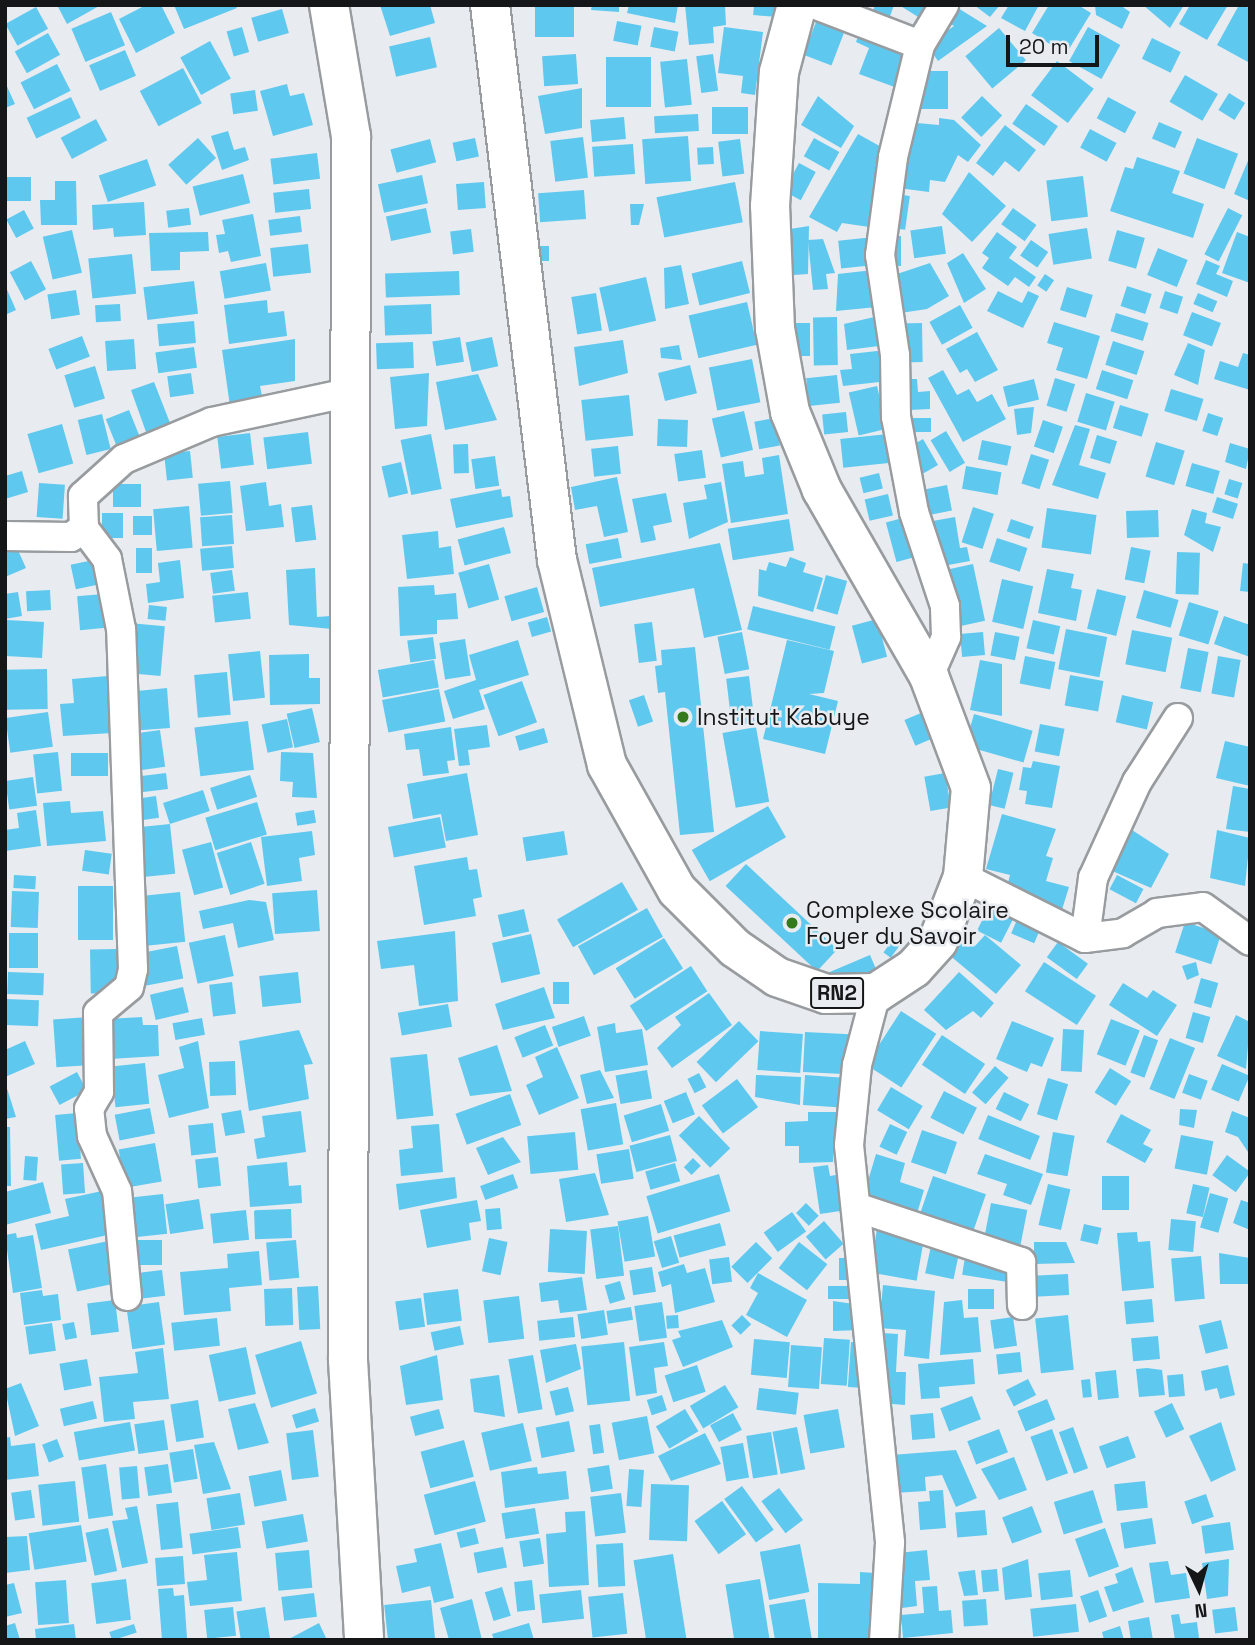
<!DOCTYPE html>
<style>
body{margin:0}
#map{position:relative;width:1255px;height:1645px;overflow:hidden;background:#e8ecf0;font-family:"Space Grotesk",sans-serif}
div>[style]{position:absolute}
.building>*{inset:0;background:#5fc8ef;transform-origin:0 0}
.roads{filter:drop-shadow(2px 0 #989c9f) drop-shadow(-2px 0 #989c9f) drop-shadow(0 2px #989c9f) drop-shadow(0 -2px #989c9f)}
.street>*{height:28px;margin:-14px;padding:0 14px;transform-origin:14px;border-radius:14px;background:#fff}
.highway>*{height:38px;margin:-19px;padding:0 19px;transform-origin:19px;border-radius:19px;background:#fff}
.dots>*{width:19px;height:19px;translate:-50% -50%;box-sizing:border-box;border:4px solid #e8ecf0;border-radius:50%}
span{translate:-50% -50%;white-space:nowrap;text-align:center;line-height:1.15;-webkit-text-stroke:5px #e8ecf0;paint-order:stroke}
.shield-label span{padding:2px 5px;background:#e8ecf0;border:2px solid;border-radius:5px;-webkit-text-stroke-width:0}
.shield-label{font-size:21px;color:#151617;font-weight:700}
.poi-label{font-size:23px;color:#151617}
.left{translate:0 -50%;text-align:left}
.frame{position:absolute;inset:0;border:7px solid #151617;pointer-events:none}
.north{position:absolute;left:1164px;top:1554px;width:70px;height:70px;-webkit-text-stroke:5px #e8ecf0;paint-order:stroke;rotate:175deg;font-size:19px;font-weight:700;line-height:28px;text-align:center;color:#151617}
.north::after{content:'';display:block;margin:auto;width:24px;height:32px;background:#151617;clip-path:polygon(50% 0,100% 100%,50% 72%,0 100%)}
.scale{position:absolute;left:1006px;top:35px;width:93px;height:32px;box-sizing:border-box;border:4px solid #151617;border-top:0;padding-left:9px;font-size:21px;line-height:24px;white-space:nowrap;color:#151617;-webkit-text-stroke:5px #e8ecf0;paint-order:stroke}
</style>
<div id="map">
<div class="building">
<i style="clip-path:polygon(57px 5px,101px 5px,67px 24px)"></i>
<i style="clip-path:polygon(146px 5px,161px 5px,175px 33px,136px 53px,119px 19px)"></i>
<i style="clip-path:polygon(174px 5px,235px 5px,237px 8px,184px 29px)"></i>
<i style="clip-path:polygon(380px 5px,430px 5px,435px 23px,390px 36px)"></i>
<i style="left:535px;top:5px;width:39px;height:32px"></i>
<i style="clip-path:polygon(592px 5px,619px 5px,619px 12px,591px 10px)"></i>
<i style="clip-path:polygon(629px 5px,678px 5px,675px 23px,627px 13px)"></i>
<i style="clip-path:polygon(685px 5px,725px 5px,726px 25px,713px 27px,714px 43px,689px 45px)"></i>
<i style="left:754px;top:5px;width:24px;height:10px;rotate:5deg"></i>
<i style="clip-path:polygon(875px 5px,894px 5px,887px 25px,870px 19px)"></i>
<i style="clip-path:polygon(899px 5px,933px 5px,923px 20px)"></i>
<i style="clip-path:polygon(953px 5px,987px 26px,938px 61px,927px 45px,954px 26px,943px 19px)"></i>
<i style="clip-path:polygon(974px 5px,1000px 5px,990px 17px)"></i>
<i style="clip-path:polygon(1009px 5px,1039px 5px,1025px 31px,1001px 18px)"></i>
<i style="clip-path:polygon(1049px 5px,1078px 5px,1091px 13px,1066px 54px,1032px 33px)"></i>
<i style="clip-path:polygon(1095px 5px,1120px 5px,1130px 12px,1122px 29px,1096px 15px)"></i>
<i style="clip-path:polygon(1143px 5px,1184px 5px,1170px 28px)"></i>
<i style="clip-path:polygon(1190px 5px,1228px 5px,1207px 40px,1179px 24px)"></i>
<i style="clip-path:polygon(1239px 5px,1250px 8px,1248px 62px,1217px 45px)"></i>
<i style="left:36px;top:7px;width:25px;height:35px;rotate:61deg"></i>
<i style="left:282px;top:9px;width:25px;height:32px;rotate:74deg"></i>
<i style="left:111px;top:12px;width:36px;height:43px;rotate:67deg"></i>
<i style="left:617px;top:21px;width:25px;height:20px;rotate:11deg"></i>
<i style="left:816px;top:22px;width:30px;height:35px;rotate:21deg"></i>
<i style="left:242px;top:27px;width:26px;height:16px;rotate:74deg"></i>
<i style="left:654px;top:27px;width:25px;height:20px;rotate:11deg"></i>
<i style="clip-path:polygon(724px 27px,763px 32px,755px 95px,741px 93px,743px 76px,718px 73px)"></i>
<i style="left:1088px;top:27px;width:37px;height:39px;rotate:29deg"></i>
<i style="clip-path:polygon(861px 28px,915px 48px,900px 89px,859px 74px,869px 48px,856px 42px)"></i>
<i style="left:999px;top:28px;width:42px;height:44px;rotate:50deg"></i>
<i style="left:48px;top:33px;width:25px;height:38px;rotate:61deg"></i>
<i style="left:430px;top:37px;width:31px;height:42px;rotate:77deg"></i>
<i style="left:1152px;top:38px;width:32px;height:23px;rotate:26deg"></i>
<i style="left:210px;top:41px;width:43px;height:34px;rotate:61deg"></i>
<i style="left:125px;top:50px;width:28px;height:39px;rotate:67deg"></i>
<i style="left:576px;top:54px;width:30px;height:34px;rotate:86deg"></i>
<i style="left:713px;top:54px;width:37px;height:17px;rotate:82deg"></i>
<i style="left:606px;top:57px;width:45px;height:50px"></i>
<i style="left:687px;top:59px;width:46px;height:27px;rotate:84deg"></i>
<i style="left:1057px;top:61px;width:46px;height:43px;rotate:37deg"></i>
<i style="left:57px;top:64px;width:30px;height:41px;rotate:63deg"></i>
<i style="left:183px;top:68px;width:40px;height:49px;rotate:62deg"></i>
<i style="left:921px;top:71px;width:27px;height:38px"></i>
<i style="left:1185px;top:75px;width:38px;height:31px;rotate:30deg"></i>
<i style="clip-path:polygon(5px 82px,15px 104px,5px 108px)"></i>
<i style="clip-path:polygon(287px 84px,290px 96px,304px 93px,313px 125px,273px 136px,260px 91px)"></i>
<i style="clip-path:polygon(582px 88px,582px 128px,545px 134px,538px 96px)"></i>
<i style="left:255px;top:90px;width:21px;height:25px;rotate:82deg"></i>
<i style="left:1229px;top:93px;width:19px;height:20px;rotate:32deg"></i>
<i style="clip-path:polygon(818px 96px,854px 126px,841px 148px,801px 125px)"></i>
<i style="left:982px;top:96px;width:28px;height:30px;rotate:44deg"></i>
<i style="left:71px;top:97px;width:23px;height:49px;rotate:65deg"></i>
<i style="left:1108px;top:97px;width:32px;height:24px;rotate:28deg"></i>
<i style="left:1026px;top:104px;width:39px;height:24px;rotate:35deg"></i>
<i style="left:712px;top:107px;width:36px;height:27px"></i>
<i style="left:698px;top:114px;width:17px;height:44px;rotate:87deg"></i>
<i style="left:624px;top:117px;width:22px;height:34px;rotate:85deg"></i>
<i style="clip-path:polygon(939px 118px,954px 120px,981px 145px,968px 162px,958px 155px,945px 182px,930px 180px,929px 192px,898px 188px,906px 122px,939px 125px)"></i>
<i style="left:96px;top:119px;width:24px;height:40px;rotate:62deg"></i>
<i style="left:1159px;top:122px;width:25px;height:18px;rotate:23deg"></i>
<i style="clip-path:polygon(1005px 125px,1036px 150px,1019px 172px,1005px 161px,993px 176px,976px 163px)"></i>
<i style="left:1090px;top:129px;width:30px;height:21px;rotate:28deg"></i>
<i style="clip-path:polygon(228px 131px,234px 150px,245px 147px,249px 160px,222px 170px,211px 136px)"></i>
<i style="clip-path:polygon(858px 134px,885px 149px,875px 166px,885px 171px,876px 228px,842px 223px,837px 232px,809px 217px)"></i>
<i style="left:688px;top:136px;width:45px;height:46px;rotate:86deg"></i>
<i style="left:583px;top:137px;width:41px;height:33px;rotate:83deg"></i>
<i style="left:198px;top:138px;width:27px;height:40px;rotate:48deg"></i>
<i style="left:475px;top:138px;width:19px;height:23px;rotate:78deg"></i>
<i style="left:814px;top:138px;width:29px;height:21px;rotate:29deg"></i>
<i style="left:1197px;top:138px;width:44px;height:38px;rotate:21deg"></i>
<i style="left:430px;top:139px;width:24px;height:41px;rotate:75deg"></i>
<i style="left:740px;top:139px;width:35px;height:22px;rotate:83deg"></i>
<i style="left:633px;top:144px;width:30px;height:41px;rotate:86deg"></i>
<i style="left:713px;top:147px;width:17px;height:16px;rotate:87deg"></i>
<i style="left:317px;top:153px;width:26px;height:47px;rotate:83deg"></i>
<i style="clip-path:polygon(1250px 156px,1250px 201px,1234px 194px)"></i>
<i style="clip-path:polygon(1137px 157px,1180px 171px,1172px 193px,1204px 204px,1193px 238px,1110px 211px,1125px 167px,1133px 169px)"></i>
<i style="left:147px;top:159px;width:28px;height:51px;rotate:71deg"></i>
<i style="left:799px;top:163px;width:19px;height:32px;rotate:28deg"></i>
<i style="clip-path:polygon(969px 172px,1006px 206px,972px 242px,942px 214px)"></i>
<i style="left:243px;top:174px;width:30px;height:52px;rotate:76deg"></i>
<i style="left:422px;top:175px;width:29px;height:45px;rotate:78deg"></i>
<i style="left:1083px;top:176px;width:41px;height:37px;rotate:83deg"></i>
<i style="left:5px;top:177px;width:26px;height:24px"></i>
<i style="clip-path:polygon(55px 181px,76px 181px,77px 225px,41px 225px,40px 200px,55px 200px)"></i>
<i style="left:484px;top:182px;width:26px;height:28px;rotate:86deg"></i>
<i style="left:735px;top:182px;width:41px;height:80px;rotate:79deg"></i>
<i style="left:309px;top:189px;width:20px;height:36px;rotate:84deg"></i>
<i style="left:584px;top:190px;width:29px;height:46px;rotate:86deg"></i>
<i style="left:895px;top:194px;width:15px;height:34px;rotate:8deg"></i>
<i style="clip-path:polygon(144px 202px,146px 235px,114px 237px,113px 228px,93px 230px,92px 205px)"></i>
<i style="clip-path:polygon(630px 204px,644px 204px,639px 225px,631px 225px)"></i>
<i style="left:189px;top:208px;width:17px;height:23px;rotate:83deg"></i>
<i style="left:426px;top:208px;width:25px;height:41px;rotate:78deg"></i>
<i style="left:1013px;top:208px;width:29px;height:20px;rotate:36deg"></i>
<i style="left:1228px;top:208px;width:16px;height:52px;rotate:27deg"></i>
<i style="left:24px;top:210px;width:21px;height:20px;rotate:62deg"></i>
<i style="clip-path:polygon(253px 214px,261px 256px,231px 262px,228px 251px,219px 253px,216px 235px,225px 234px,222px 220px)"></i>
<i style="left:300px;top:216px;width:16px;height:32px;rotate:83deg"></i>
<i style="clip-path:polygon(809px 226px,808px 274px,794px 275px,790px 229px)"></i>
<i style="left:942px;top:226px;width:28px;height:32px;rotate:82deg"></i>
<i style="left:1087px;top:228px;width:31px;height:39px;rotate:81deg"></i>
<i style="left:471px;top:229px;width:23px;height:21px;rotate:83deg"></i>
<i style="left:72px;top:230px;width:44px;height:30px;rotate:77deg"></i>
<i style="left:1117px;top:230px;width:29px;height:32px;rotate:16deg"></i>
<i style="clip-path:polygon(208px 232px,209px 251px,180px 252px,180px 270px,151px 271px,149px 233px)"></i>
<i style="clip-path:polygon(997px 232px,1017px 247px,1009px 258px,1036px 277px,1029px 287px,1015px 277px,1008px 286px,982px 268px,989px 258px,982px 253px)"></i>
<i style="clip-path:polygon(1237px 232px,1250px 237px,1250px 283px,1222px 273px)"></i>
<i style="left:888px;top:236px;width:13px;height:30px"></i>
<i style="left:874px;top:237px;width:28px;height:36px;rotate:84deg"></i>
<i style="clip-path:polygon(823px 239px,835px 273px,826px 274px,828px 289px,813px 290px,808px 240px)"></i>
<i style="left:1031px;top:240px;width:21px;height:19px;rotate:35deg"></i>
<i style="left:308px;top:244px;width:29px;height:38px;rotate:84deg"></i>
<i style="left:540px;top:246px;width:9px;height:15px"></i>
<i style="left:1158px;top:248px;width:32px;height:29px;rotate:22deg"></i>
<i style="clip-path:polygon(963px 253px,986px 289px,964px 303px,947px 263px)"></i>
<i style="left:132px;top:254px;width:40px;height:44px;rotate:84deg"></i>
<i style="clip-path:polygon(1206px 260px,1220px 266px,1216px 274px,1233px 281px,1227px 297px,1196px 284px)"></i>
<i style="left:31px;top:261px;width:32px;height:24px;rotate:62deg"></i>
<i style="left:742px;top:261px;width:33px;height:52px;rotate:76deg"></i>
<i style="left:266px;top:263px;width:28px;height:47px;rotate:80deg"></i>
<i style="clip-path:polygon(930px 263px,949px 296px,927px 309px,894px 314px,888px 277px)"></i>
<i style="clip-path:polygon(681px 265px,689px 304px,665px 309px,664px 268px)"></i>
<i style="clip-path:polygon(873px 270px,877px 307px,836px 311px,838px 274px)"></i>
<i style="left:459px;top:271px;width:24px;height:74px;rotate:88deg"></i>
<i style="left:1045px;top:274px;width:11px;height:14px;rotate:34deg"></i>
<i style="left:646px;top:277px;width:45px;height:48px;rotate:77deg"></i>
<i style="left:194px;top:281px;width:33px;height:51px;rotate:83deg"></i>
<i style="clip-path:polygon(5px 285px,16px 310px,5px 315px)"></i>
<i style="left:1127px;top:286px;width:26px;height:21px;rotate:18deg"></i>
<i style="left:1067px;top:287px;width:27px;height:24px;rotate:17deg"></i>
<i style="left:76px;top:290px;width:25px;height:29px;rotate:81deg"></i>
<i style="clip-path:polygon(998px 291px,1022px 303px,1028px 291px,1039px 296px,1023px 328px,987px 311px)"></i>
<i style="left:1165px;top:291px;width:19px;height:18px;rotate:18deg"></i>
<i style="left:596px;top:293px;width:38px;height:25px;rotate:81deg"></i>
<i style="left:1198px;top:293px;width:21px;height:12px;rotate:23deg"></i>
<i style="clip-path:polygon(267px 300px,268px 313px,284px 311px,287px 336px,229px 344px,224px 305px)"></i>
<i style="left:747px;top:302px;width:44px;height:60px;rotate:77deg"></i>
<i style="left:120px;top:304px;width:17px;height:25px;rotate:87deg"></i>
<i style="left:431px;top:304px;width:30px;height:47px;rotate:88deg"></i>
<i style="left:960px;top:305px;width:26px;height:35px;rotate:61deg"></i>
<i style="left:1192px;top:312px;width:31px;height:25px;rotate:21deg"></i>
<i style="left:1116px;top:313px;width:34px;height:19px;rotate:17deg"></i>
<i style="clip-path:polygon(883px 315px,887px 345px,847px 350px,844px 324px)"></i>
<i style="left:837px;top:317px;width:48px;height:24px;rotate:89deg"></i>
<i style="left:194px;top:321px;width:22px;height:37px;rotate:85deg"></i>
<i style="clip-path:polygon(1054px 322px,1100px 336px,1087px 379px,1056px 370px,1063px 348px,1047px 343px)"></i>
<i style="left:794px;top:323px;width:16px;height:33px"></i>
<i style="left:922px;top:323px;width:39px;height:22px;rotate:89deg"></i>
<i style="clip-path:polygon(977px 332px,998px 370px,975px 382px,967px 369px,960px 373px,946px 349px)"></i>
<i style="left:82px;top:336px;width:22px;height:36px;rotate:69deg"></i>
<i style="left:460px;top:337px;width:25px;height:28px;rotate:81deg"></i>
<i style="left:492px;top:337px;width:30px;height:27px;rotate:78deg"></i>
<i style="left:134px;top:339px;width:30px;height:29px;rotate:86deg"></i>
<i style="clip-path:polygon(295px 339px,295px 381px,260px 386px,263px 401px,230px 406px,222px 350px)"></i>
<i style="clip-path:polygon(623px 340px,628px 373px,579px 386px,574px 347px)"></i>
<i style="left:1113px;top:341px;width:33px;height:25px;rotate:18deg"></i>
<i style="left:413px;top:342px;width:26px;height:37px;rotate:88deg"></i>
<i style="clip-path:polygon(1188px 343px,1205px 350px,1198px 385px,1174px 375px)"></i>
<i style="clip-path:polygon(679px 345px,682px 360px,661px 358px,660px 348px)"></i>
<i style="left:194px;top:347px;width:21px;height:39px;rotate:82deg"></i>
<i style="clip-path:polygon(886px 350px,889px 381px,843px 386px,840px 370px,852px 369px,850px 354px)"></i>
<i style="clip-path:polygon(1243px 353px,1250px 355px,1250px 390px,1214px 379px,1220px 361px,1238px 367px)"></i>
<i style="left:752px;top:359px;width:44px;height:44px;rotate:79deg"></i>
<i style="left:690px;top:365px;width:29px;height:33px;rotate:76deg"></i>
<i style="left:95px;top:366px;width:34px;height:32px;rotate:73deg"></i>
<i style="clip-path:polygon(943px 370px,957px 395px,969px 389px,977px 402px,992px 394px,1006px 419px,963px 442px,928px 378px)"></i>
<i style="left:1102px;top:370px;width:33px;height:20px;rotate:18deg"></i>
<i style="left:191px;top:373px;width:21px;height:24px;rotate:82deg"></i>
<i style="clip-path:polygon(429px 373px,427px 426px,395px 429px,390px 377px)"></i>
<i style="clip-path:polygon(478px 374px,497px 420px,445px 430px,436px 382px)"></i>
<i style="left:837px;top:375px;width:28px;height:31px;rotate:84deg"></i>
<i style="left:1055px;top:378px;width:21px;height:29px;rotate:17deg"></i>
<i style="clip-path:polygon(902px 379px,917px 379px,918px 392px,930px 391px,930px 409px,909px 410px)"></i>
<i style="left:1034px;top:379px;width:21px;height:32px;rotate:76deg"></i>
<i style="clip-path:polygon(154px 382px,172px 428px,155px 434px,146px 432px,131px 390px)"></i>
<i style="left:877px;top:386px;width:44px;height:29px;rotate:77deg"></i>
<i style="left:1171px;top:389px;width:34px;height:23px;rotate:17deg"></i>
<i style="left:1086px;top:393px;width:30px;height:30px;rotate:17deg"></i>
<i style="left:629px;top:395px;width:41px;height:48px;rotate:84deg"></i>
<i style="left:1120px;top:405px;width:30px;height:24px;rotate:17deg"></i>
<i style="clip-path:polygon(1034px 407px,1031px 433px,1017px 435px,1014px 409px)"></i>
<i style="left:129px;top:410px;width:29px;height:25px;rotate:68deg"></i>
<i style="left:744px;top:411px;width:40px;height:33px;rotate:77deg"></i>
<i style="left:846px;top:412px;width:20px;height:24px;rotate:84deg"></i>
<i style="left:1208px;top:413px;width:16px;height:19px;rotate:18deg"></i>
<i style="left:102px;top:414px;width:36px;height:25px;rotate:76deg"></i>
<i style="left:775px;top:418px;width:28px;height:21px;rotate:80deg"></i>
<i style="left:931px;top:418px;width:14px;height:22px;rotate:90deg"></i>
<i style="left:658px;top:419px;width:30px;height:27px;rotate:2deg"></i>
<i style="left:1043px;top:420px;width:21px;height:28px;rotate:19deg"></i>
<i style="left:62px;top:424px;width:41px;height:36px;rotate:74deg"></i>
<i style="clip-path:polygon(1075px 425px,1090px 429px,1079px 465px,1106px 473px,1098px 499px,1052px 485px)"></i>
<i style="left:946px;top:431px;width:37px;height:18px;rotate:59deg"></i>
<i style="left:308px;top:432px;width:32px;height:45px;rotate:83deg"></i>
<i style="left:250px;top:433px;width:32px;height:33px;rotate:83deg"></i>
<i style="left:431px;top:434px;width:56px;height:31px;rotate:79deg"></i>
<i style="left:888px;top:434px;width:29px;height:48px;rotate:84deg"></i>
<i style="left:1097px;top:435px;width:21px;height:24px;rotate:17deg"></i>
<i style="left:923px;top:439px;width:30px;height:17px;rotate:60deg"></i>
<i style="left:982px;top:440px;width:30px;height:20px;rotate:12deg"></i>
<i style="left:1156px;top:442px;width:30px;height:36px;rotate:17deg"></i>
<i style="clip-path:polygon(1230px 443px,1250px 449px,1246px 469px,1225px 462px)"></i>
<i style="left:468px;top:444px;width:29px;height:15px;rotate:88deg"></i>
<i style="left:618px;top:446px;width:28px;height:27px;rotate:84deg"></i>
<i style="left:702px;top:450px;width:28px;height:28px;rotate:82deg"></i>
<i style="left:190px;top:451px;width:27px;height:26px;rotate:84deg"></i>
<i style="left:1031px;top:454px;width:19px;height:31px;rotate:18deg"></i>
<i style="clip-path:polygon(779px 455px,788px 514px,731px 523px,722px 464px,743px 461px,745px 477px,764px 474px,762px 458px)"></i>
<i style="left:495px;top:456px;width:30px;height:24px;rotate:82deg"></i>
<i style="left:401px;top:462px;width:32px;height:20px;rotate:77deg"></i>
<i style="left:1192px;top:463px;width:29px;height:24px;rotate:16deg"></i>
<i style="left:966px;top:466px;width:36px;height:23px;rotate:10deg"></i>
<i style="clip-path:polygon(22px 471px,28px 492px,5px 499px,5px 476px)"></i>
<i style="left:879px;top:473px;width:16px;height:20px;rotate:76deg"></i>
<i style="clip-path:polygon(617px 477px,628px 532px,604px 537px,597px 506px,575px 510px,571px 487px)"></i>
<i style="left:1229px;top:479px;width:14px;height:16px;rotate:17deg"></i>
<i style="left:230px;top:481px;width:32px;height:32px;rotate:85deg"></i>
<i style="clip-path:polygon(266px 482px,269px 506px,281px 504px,284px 527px,246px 531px,240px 486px)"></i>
<i style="clip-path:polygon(721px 482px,728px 522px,689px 539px,683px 503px,707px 499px,704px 485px)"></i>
<i style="left:39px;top:483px;width:26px;height:34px;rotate:4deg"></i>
<i style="left:141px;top:484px;width:23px;height:28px;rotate:90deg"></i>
<i style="left:947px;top:485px;width:26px;height:22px;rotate:79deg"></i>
<i style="clip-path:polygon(501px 489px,502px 497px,510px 496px,513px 517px,456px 528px,450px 499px)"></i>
<i style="clip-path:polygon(666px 493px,672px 522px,653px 526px,656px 540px,641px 543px,632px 499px)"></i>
<i style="left:888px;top:494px;width:22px;height:24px;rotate:77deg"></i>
<i style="left:1217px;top:497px;width:22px;height:16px;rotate:18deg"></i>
<i style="left:312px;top:505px;width:35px;height:21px;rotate:83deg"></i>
<i style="left:189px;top:506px;width:42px;height:36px;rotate:85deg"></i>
<i style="left:973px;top:507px;width:22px;height:37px;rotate:18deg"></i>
<i style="left:1047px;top:508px;width:50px;height:40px;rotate:8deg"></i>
<i style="clip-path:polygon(1192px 509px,1207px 513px,1205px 523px,1221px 527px,1213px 552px,1184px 535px)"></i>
<i style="left:1158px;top:510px;width:27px;height:32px;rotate:88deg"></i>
<i style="left:123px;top:513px;width:25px;height:21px;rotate:90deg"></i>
<i style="left:232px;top:515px;width:29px;height:32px;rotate:86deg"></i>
<i style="left:133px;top:516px;width:19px;height:19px"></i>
<i style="left:910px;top:516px;width:41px;height:25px;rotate:75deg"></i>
<i style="clip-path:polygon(955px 517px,960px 548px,967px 547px,970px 561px,943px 566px,927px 522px)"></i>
<i style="left:789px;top:519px;width:32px;height:62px;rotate:81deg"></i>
<i style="left:1011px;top:519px;width:24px;height:13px;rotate:19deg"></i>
<i style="left:504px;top:527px;width:27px;height:48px;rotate:75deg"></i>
<i style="clip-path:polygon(438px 531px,439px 548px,451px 546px,454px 574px,407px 579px,402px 535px)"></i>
<i style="left:618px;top:538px;width:20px;height:33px;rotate:79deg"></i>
<i style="left:997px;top:538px;width:32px;height:25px;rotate:18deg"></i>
<i style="clip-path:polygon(720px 543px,742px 630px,704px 638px,694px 588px,600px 607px,592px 568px)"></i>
<i style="left:232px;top:546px;width:22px;height:32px;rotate:85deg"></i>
<i style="left:1131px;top:547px;width:20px;height:33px;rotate:11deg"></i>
<i style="clip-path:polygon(17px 548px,26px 568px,5px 577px,5px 553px)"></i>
<i style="left:136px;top:548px;width:16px;height:25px"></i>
<i style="left:1177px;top:552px;width:23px;height:42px;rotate:2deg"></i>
<i style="clip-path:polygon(790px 557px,806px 563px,803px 572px,823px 578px,813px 612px,758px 596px,759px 569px,766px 571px,769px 562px,786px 567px)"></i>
<i style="left:98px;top:559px;width:25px;height:28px;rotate:78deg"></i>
<i style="clip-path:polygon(180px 560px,184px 598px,148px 603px,146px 584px,160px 582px,158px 563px)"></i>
<i style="clip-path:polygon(1243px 563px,1250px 564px,1250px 592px,1240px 591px)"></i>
<i style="left:489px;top:564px;width:37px;height:32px;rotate:74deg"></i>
<i style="left:973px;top:564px;width:58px;height:32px;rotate:78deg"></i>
<i style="clip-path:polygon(315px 568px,317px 617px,331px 616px,332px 629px,289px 625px,286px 570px)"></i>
<i style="clip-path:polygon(1047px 569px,1074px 574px,1071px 588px,1082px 590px,1076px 621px,1038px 613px)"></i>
<i style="left:232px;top:570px;width:21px;height:22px;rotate:82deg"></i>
<i style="left:826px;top:575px;width:22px;height:35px;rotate:16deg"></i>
<i style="left:1002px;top:579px;width:32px;height:44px;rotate:13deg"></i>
<i style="clip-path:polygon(434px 585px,435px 595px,456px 593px,458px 619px,437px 620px,437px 634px,400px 636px,398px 587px)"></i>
<i style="left:537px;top:587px;width:26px;height:34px;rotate:74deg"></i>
<i style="left:1097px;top:589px;width:30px;height:41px;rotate:14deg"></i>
<i style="left:50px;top:590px;width:20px;height:24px;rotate:87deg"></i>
<i style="left:1144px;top:590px;width:36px;height:29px;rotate:16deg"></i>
<i style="clip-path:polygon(18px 592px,22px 616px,5px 619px,5px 594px)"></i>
<i style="left:248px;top:592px;width:27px;height:36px;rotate:84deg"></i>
<i style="left:103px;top:594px;width:34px;height:26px;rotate:85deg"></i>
<i style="left:1189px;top:602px;width:31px;height:35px;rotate:17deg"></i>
<i style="left:149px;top:605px;width:18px;height:14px;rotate:6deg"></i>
<i style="left:753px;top:606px;width:85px;height:24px;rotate:14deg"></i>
<i style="clip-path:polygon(1224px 616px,1250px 625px,1250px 657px,1214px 644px)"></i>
<i style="left:547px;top:617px;width:15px;height:20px;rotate:74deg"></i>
<i style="left:877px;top:619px;width:39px;height:26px;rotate:75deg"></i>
<i style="left:7px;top:620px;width:37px;height:36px;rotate:3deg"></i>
<i style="left:1033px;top:620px;width:28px;height:29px;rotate:13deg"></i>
<i style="left:652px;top:622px;width:39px;height:18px;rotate:83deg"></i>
<i style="left:129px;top:623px;width:36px;height:50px;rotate:5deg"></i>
<i style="left:1066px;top:629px;width:42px;height:41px;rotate:11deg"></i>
<i style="left:1132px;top:630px;width:41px;height:35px;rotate:11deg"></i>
<i style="left:742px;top:632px;width:38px;height:25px;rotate:79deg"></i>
<i style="left:983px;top:632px;width:23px;height:23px;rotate:85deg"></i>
<i style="left:995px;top:632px;width:25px;height:24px;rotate:11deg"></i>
<i style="left:433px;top:637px;width:22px;height:26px;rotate:82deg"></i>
<i style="left:465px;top:639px;width:37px;height:26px;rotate:81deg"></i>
<i style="clip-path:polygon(518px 640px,529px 675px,479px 690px,485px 709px,453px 719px,444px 691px,476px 680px,469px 655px)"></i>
<i style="clip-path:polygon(787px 640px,834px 651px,824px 693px,809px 694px,838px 701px,825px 754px,763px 739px)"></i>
<i style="clip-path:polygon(695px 647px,714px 832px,680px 835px,665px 692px,658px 693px,655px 666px,662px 665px,661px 650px)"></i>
<i style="left:1188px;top:648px;width:21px;height:41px;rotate:11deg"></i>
<i style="left:260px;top:651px;width:47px;height:32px;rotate:84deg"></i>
<i style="clip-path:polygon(309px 654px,309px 678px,320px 678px,320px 704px,270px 705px,269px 655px)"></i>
<i style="left:1025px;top:656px;width:31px;height:28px;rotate:11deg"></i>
<i style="left:1218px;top:656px;width:23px;height:38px;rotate:10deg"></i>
<i style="left:434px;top:660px;width:28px;height:57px;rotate:80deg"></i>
<i style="clip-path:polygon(980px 660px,1002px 664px,1002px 716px,970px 710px)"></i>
<i style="left:47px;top:669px;width:40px;height:42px;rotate:89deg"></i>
<i style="left:227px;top:672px;width:43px;height:33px;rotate:85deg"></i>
<i style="left:1070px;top:675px;width:34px;height:31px;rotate:10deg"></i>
<i style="clip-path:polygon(108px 676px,112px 733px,63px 736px,60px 704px,74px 703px,72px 679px)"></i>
<i style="left:749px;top:676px;width:47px;height:23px;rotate:83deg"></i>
<i style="left:522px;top:681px;width:44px;height:41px;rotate:70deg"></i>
<i style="clip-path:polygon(167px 688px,170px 728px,129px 731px,128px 710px,138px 709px,137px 691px)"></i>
<i style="left:439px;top:689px;width:33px;height:58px;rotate:79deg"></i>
<i style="left:644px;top:695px;width:28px;height:16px;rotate:71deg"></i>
<i style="left:1122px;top:695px;width:32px;height:28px;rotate:13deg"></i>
<i style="left:312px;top:708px;width:35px;height:26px;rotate:77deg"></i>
<i style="left:48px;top:712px;width:35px;height:43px;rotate:82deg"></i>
<i style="left:921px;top:713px;width:28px;height:18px;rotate:67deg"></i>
<i style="left:974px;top:714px;width:61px;height:33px;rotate:16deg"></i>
<i style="left:287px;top:719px;width:29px;height:26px;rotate:78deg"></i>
<i style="left:248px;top:721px;width:49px;height:54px;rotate:83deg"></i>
<i style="left:1040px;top:724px;width:25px;height:28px;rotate:11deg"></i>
<i style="clip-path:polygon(487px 725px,490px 747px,468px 750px,470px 765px,459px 766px,454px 729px)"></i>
<i style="clip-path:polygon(451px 727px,455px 760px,447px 761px,449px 773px,423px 776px,419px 749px,406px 750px,404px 734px)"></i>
<i style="left:756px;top:727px;width:76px;height:34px;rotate:80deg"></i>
<i style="left:544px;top:728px;width:15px;height:30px;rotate:74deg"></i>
<i style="left:160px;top:730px;width:37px;height:27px;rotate:82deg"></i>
<i style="clip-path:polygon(1225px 741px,1250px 747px,1250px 786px,1216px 778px)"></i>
<i style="left:58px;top:752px;width:39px;height:25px;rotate:84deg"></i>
<i style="clip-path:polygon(281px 752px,313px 753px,317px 798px,292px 797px,293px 782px,280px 781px)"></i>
<i style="left:71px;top:753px;width:37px;height:23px"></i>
<i style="clip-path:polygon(1033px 761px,1060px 766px,1052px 808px,1025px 804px,1027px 791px,1019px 790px,1023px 767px,1031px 768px)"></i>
<i style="left:998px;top:769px;width:16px;height:37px;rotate:14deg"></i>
<i style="left:166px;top:773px;width:16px;height:33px;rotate:83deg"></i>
<i style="clip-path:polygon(467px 773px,478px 835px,446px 841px,441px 814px,413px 819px,407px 784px)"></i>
<i style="left:945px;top:773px;width:35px;height:21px;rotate:80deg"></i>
<i style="left:250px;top:775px;width:23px;height:42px;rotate:72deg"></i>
<i style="left:33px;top:777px;width:29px;height:28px;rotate:82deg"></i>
<i style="clip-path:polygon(1233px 786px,1250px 789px,1250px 832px,1226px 829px)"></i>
<i style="left:203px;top:790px;width:22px;height:42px;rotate:72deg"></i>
<i style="left:156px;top:796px;width:22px;height:25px;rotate:82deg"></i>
<i style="clip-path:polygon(70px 801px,71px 813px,103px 811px,106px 841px,47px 846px,43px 803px)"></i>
<i style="left:257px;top:802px;width:34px;height:54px;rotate:73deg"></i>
<i style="left:768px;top:806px;width:36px;height:88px;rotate:60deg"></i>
<i style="clip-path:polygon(36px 810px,41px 846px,5px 851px,5px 830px,19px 828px,17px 813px)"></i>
<i style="left:314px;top:810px;width:13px;height:19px;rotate:81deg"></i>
<i style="clip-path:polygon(1002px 814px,1056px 829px,1046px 856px,1053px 858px,1046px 881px,1069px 887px,1061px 913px,1004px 898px,1010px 875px,986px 869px)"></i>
<i style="left:440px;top:817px;width:31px;height:53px;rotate:79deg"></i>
<i style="left:170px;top:824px;width:50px;height:37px;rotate:84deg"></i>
<i style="clip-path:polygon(1132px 830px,1169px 854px,1151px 888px,1110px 870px)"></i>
<i style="clip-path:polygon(1217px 830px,1250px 838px,1245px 886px,1210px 878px)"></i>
<i style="clip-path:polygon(312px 831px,315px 855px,299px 858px,302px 881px,267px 886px,261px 837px)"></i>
<i style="left:564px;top:831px;width:24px;height:42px;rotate:81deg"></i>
<i style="left:211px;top:842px;width:47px;height:30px;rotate:75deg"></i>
<i style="left:251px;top:842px;width:44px;height:36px;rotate:72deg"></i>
<i style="left:85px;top:850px;width:27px;height:21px;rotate:8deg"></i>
<i style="clip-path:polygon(467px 857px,469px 870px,477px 869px,482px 897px,473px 899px,476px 916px,424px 925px,414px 866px)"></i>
<i style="left:746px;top:864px;width:125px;height:30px;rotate:43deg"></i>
<i style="left:14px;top:875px;width:22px;height:13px;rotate:3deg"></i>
<i style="left:1117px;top:875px;width:30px;height:16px;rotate:28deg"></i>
<i style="left:622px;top:882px;width:32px;height:75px;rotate:60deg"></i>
<i style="left:78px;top:886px;width:35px;height:54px"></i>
<i style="left:317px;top:890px;width:41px;height:45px;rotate:86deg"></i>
<i style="left:12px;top:891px;width:27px;height:36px;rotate:2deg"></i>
<i style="left:180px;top:892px;width:50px;height:44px;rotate:84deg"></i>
<i style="clip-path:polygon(249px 900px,266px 902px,274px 940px,238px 948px,233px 923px,203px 929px,199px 911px)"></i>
<i style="left:992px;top:901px;width:27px;height:33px;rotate:27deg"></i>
<i style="left:647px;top:908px;width:33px;height:79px;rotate:61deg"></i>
<i style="left:524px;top:909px;width:23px;height:27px;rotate:77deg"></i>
<i style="left:1019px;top:915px;width:25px;height:20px;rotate:23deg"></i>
<i style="left:1185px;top:922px;width:38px;height:32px;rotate:18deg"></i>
<i style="clip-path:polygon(455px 931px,458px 1001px,419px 1006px,414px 965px,381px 969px,377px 941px)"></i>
<i style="left:9px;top:933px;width:29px;height:35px"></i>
<i style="left:531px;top:934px;width:41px;height:40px;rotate:77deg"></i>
<i style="left:225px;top:935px;width:42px;height:37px;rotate:78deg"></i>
<i style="clip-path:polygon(985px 935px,1021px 965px,996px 994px,948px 954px,963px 936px,975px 946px)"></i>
<i style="left:664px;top:938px;width:36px;height:57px;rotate:58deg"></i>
<i style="left:894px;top:938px;width:9px;height:18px;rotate:36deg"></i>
<i style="left:1058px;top:942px;width:37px;height:19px;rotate:36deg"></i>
<i style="left:177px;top:946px;width:33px;height:44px;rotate:79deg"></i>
<i style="left:117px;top:949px;width:44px;height:27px;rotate:89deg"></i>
<i style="left:870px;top:955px;width:21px;height:45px;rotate:67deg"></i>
<i style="left:1044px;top:962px;width:62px;height:35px;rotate:33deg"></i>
<i style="clip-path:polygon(1196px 962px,1199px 975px,1187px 980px,1182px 966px)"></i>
<i style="left:691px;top:966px;width:30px;height:73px;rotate:57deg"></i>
<i style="left:8px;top:972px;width:36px;height:22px;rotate:2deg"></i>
<i style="left:298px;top:972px;width:31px;height:39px;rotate:84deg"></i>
<i style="clip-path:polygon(959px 972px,994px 1003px,981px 1018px,973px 1011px,946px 1030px,924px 1010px)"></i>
<i style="left:1201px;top:978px;width:18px;height:26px;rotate:16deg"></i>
<i style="left:232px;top:982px;width:32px;height:23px;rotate:83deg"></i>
<i style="left:553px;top:982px;width:16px;height:22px"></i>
<i style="clip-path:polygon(1123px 983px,1147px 998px,1153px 990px,1177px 1005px,1157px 1036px,1109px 1005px)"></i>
<i style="left:183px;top:987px;width:26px;height:34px;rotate:77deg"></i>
<i style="clip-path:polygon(544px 987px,555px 1018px,503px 1030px,495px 1004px)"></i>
<i style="clip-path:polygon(709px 993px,732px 1025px,672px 1068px,657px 1048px,681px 1025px,675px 1017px)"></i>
<i style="left:6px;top:999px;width:33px;height:26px;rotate:2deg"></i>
<i style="left:448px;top:1004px;width:23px;height:51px;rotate:80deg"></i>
<i style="left:901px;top:1011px;width:42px;height:64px;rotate:33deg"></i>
<i style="left:1193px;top:1012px;width:18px;height:27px;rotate:16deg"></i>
<i style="clip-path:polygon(1236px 1015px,1250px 1022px,1246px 1069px,1217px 1056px)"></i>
<i style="left:584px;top:1016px;width:21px;height:34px;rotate:71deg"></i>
<i style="left:88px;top:1017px;width:48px;height:35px;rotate:86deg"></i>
<i style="clip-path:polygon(142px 1017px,143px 1025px,158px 1025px,159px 1056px,110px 1059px,107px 1019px)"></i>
<i style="left:202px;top:1018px;width:17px;height:30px;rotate:80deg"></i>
<i style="left:1111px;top:1019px;width:31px;height:38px;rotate:22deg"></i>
<i style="left:739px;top:1021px;width:28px;height:59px;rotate:46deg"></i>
<i style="clip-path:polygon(1012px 1021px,1054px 1038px,1042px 1067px,1031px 1063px,1027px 1072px,996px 1059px)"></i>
<i style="clip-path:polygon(615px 1023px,616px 1033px,642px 1029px,648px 1065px,605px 1072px,597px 1027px)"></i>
<i style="left:545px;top:1025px;width:22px;height:33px;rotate:68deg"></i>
<i style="left:1063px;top:1029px;width:21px;height:42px;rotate:3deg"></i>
<i style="clip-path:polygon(299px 1030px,313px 1064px,304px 1065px,309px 1099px,249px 1111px,239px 1041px)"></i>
<i style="left:760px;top:1031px;width:43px;height:39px;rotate:4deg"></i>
<i style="left:805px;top:1032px;width:45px;height:40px;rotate:3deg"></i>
<i style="left:942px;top:1035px;width:52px;height:36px;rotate:34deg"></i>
<i style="left:1144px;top:1035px;width:15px;height:40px;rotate:20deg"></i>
<i style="left:1170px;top:1038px;width:27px;height:55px;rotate:22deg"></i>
<i style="clip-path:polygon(25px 1041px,35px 1064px,5px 1077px,5px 1050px)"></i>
<i style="clip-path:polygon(198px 1041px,209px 1108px,169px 1118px,158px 1075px,184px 1068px,179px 1047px)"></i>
<i style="clip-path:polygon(497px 1045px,512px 1091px,470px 1096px,458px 1058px)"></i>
<i style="clip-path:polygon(557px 1047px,579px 1098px,539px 1115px,526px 1085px,543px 1077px,535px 1057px)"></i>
<i style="left:427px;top:1054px;width:62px;height:37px;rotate:84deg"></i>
<i style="left:235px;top:1061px;width:34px;height:26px;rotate:88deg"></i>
<i style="left:145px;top:1063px;width:41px;height:34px;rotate:84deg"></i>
<i style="left:1222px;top:1064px;width:30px;height:28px;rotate:23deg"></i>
<i style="left:995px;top:1066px;width:18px;height:35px;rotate:41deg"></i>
<i style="left:1110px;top:1068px;width:25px;height:29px;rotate:32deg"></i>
<i style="clip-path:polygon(600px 1070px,614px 1098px,587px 1104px,580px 1075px)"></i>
<i style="left:647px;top:1070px;width:29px;height:32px;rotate:80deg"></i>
<i style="left:77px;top:1072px;width:21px;height:31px;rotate:62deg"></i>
<i style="left:699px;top:1073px;width:16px;height:13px;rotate:63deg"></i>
<i style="left:1189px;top:1074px;width:20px;height:20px;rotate:20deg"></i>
<i style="clip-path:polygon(756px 1075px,801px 1077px,800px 1105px,755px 1097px)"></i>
<i style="left:805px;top:1075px;width:42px;height:30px;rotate:4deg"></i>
<i style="left:1048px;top:1078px;width:21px;height:38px;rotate:17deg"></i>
<i style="left:737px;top:1079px;width:35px;height:44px;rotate:53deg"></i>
<i style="clip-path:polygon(5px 1082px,16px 1117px,5px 1119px)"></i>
<i style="left:891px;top:1087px;width:37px;height:27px;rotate:31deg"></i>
<i style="left:944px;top:1091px;width:37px;height:30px;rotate:27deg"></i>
<i style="left:686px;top:1092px;width:24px;height:24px;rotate:68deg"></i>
<i style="left:1004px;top:1092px;width:28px;height:19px;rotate:26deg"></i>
<i style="left:510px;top:1094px;width:33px;height:58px;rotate:70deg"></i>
<i style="left:616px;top:1103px;width:42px;height:36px;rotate:80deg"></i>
<i style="left:661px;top:1104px;width:28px;height:39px;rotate:73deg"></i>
<i style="left:150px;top:1108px;width:26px;height:36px;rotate:79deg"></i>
<i style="clip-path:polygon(1180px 1109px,1197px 1110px,1194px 1128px,1179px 1125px)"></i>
<i style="left:241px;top:1110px;width:23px;height:20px;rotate:80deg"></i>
<i style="clip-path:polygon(301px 1111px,306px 1152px,257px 1159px,254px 1139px,265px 1137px,262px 1116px)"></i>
<i style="clip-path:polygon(1232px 1111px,1250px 1118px,1250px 1155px,1238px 1137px,1225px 1132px)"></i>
<i style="clip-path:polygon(808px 1112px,837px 1112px,833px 1162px,799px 1163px,799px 1146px,785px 1146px,785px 1122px,808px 1121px)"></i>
<i style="left:77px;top:1113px;width:46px;height:22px;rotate:85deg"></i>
<i style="clip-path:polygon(1121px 1114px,1151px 1130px,1143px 1144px,1153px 1149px,1145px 1163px,1106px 1142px)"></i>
<i style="left:988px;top:1115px;width:56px;height:26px;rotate:22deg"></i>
<i style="left:699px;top:1116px;width:45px;height:28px;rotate:46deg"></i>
<i style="left:213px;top:1123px;width:30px;height:25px;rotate:84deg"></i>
<i style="clip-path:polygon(439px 1124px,443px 1172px,401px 1176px,399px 1150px,413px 1148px,411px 1126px)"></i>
<i style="left:890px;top:1124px;width:19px;height:25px;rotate:25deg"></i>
<i style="clip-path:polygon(5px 1127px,10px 1127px,11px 1186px,5px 1186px)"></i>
<i style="left:922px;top:1130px;width:37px;height:34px;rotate:19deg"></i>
<i style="left:575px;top:1132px;width:38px;height:48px;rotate:85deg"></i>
<i style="left:1053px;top:1132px;width:22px;height:41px;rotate:10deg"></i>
<i style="left:670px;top:1135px;width:27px;height:42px;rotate:75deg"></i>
<i style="left:1181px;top:1135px;width:33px;height:34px;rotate:11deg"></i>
<i style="clip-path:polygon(503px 1137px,521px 1162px,488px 1175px,476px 1148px)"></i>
<i style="left:155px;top:1143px;width:39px;height:37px;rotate:80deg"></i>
<i style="left:629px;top:1149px;width:30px;height:33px;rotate:81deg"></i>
<i style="clip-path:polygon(876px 1154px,905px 1163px,900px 1182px,924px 1190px,916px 1217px,862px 1201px)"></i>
<i style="clip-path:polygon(985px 1154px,1043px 1174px,1031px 1205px,1003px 1195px,1007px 1184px,977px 1174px)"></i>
<i style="left:1227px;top:1155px;width:29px;height:25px;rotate:36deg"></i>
<i style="left:25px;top:1156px;width:13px;height:24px;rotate:4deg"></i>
<i style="left:218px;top:1157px;width:29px;height:23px;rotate:84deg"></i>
<i style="left:693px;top:1158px;width:11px;height:13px;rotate:45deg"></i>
<i style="clip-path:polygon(287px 1162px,289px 1186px,301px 1185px,302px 1203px,250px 1207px,247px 1166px)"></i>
<i style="left:83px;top:1163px;width:30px;height:22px;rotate:86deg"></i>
<i style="left:675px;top:1163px;width:19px;height:31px;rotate:74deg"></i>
<i style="clip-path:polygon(828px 1165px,830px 1176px,841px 1174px,847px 1210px,820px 1214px,813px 1167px)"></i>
<i style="clip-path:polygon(595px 1173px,609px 1215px,566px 1222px,559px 1179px)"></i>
<i style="left:513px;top:1174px;width:15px;height:35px;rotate:70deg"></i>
<i style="left:719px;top:1174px;width:39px;height:76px;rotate:73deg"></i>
<i style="left:933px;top:1176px;width:56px;height:46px;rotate:19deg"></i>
<i style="left:1102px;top:1176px;width:27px;height:34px"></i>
<i style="clip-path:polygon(455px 1177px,457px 1198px,399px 1210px,396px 1184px)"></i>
<i style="clip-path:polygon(43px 1182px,51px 1213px,5px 1225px,5px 1192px)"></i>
<i style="left:1048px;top:1184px;width:23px;height:42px;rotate:13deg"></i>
<i style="left:1193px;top:1184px;width:17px;height:30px;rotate:13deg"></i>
<i style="clip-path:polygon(102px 1191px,112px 1234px,41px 1250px,35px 1224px,69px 1216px,65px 1199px)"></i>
<i style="left:1210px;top:1193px;width:19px;height:36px;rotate:16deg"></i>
<i style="left:163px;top:1194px;width:40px;height:30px;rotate:84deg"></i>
<i style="left:199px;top:1199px;width:30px;height:34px;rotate:81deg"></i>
<i style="clip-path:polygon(477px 1200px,481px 1221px,469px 1223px,471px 1240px,427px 1248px,420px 1210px)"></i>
<i style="clip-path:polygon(1241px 1200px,1250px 1203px,1250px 1230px,1233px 1223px)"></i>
<i style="left:806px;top:1203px;width:18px;height:14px;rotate:45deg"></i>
<i style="left:991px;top:1203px;width:37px;height:38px;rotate:11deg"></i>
<i style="left:500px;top:1208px;width:21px;height:15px;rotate:85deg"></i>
<i style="left:291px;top:1209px;width:29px;height:37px;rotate:88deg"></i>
<i style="left:246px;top:1210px;width:30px;height:36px;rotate:84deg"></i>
<i style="left:792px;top:1212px;width:24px;height:35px;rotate:54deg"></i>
<i style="left:648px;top:1216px;width:41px;height:31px;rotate:80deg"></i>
<i style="left:1171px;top:1219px;width:25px;height:31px;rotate:5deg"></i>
<i style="left:824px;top:1221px;width:30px;height:24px;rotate:49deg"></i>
<i style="left:720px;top:1223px;width:23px;height:48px;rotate:75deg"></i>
<i style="left:1084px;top:1224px;width:18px;height:17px;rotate:13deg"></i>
<i style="left:618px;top:1226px;width:50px;height:28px;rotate:83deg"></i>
<i style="left:550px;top:1229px;width:37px;height:43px;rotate:3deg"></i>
<i style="left:877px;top:1229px;width:48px;height:44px;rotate:10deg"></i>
<i style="clip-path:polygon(1137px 1232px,1138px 1242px,1150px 1241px,1154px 1288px,1122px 1291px,1117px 1233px)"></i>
<i style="clip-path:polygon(16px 1233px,17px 1238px,33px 1235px,42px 1288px,13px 1293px,5px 1235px)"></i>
<i style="left:671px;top:1236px;width:28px;height:18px;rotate:73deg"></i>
<i style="left:489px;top:1238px;width:19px;height:34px;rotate:12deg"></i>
<i style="left:113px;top:1240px;width:43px;height:46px;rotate:78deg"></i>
<i style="left:136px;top:1240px;width:26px;height:25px"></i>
<i style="left:296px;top:1240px;width:38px;height:30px;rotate:85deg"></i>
<i style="left:932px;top:1241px;width:29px;height:33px;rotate:12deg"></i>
<i style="left:756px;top:1242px;width:23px;height:35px;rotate:45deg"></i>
<i style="left:799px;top:1242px;width:36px;height:33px;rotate:38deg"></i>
<i style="clip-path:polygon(1034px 1242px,1066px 1242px,1075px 1263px,1034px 1264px)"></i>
<i style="clip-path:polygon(259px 1251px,262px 1285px,229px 1288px,231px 1311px,184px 1315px,180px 1272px,228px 1268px,227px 1254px)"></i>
<i style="clip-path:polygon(1219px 1253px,1250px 1258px,1250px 1284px,1220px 1284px)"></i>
<i style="left:1201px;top:1256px;width:43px;height:30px;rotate:85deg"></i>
<i style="left:729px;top:1257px;width:25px;height:20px;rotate:83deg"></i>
<i style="left:965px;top:1257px;width:46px;height:18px;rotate:9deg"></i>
<i style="left:839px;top:1258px;width:20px;height:22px"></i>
<i style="clip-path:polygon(684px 1264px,687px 1273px,705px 1268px,715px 1302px,675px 1313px,671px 1284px,662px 1287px,658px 1272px)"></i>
<i style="left:652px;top:1267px;width:25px;height:23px;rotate:81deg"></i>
<i style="left:162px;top:1270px;width:26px;height:31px;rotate:83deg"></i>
<i style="clip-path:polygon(758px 1273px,807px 1300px,787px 1337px,746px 1315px,758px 1293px,750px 1288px)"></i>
<i style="left:1068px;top:1274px;width:21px;height:35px;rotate:87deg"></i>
<i style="clip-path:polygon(582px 1277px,587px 1310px,560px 1313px,558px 1300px,541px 1302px,539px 1283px)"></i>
<i style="left:620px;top:1281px;width:19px;height:16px;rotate:74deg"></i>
<i style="clip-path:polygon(883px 1285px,935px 1291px,929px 1359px,904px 1356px,906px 1330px,879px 1328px)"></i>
<i style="left:318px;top:1286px;width:43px;height:21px;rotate:87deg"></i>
<i style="left:828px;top:1286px;width:33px;height:13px"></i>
<i style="left:292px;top:1288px;width:37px;height:28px;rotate:88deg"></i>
<i style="left:458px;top:1289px;width:32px;height:35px;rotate:83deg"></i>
<i style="left:968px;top:1289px;width:26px;height:20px"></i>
<i style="clip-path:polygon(42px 1290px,43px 1296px,58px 1294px,61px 1320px,24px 1325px,20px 1293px)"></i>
<i style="left:519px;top:1296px;width:43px;height:36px;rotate:83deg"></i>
<i style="left:421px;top:1298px;width:29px;height:26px;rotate:82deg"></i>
<i style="left:1152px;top:1299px;width:23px;height:28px;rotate:85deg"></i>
<i style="left:115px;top:1300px;width:32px;height:28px;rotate:83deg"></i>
<i style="clip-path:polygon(962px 1300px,964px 1318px,978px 1317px,981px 1352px,940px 1355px,944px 1302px)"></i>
<i style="clip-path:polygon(833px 1301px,861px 1305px,860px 1330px,833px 1331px)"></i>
<i style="left:159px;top:1302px;width:43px;height:33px;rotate:82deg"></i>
<i style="left:662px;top:1302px;width:36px;height:28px;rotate:82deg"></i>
<i style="left:631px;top:1307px;width:13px;height:25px;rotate:81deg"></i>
<i style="left:604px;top:1310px;width:25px;height:27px;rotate:81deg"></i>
<i style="left:678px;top:1315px;width:13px;height:12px;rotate:86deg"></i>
<i style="left:742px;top:1315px;width:13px;height:15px;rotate:45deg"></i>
<i style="left:1068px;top:1315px;width:55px;height:33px;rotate:84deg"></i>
<i style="left:573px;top:1317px;width:20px;height:36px;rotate:84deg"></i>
<i style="left:1013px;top:1317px;width:29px;height:23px;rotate:82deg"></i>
<i style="left:217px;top:1318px;width:28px;height:46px;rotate:84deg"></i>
<i style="clip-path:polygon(722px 1320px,733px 1347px,683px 1367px,672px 1340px,681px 1337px,678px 1331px)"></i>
<i style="left:1221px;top:1320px;width:29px;height:23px;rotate:76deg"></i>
<i style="left:74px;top:1322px;width:16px;height:12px;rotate:79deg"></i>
<i style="left:52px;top:1323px;width:28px;height:27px;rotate:82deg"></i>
<i style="left:460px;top:1326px;width:19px;height:30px;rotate:78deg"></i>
<i style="clip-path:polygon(882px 1333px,898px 1334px,896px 1372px,906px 1372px,905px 1405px,880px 1403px)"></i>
<i style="left:1158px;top:1336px;width:23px;height:27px;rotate:85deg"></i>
<i style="left:824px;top:1338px;width:26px;height:46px;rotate:4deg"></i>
<i style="left:754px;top:1339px;width:36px;height:36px;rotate:5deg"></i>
<i style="left:301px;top:1341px;width:55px;height:48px;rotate:73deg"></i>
<i style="left:624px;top:1342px;width:59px;height:43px;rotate:84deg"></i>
<i style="clip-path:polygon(664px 1342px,668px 1366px,654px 1368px,657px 1393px,636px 1396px,629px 1347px)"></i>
<i style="left:851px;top:1342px;width:13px;height:45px;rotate:4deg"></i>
<i style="clip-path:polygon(576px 1344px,581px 1369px,546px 1383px,540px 1350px)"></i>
<i style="left:791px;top:1345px;width:31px;height:42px;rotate:4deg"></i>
<i style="left:246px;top:1347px;width:48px;height:38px;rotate:78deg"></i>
<i style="clip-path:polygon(163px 1348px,169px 1399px,133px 1402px,135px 1419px,104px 1422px,99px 1377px,138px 1373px,135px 1352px)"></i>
<i style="left:1020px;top:1352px;width:20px;height:24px;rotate:84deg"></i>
<i style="clip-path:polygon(437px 1355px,443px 1400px,406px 1405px,400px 1366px)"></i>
<i style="left:533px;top:1355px;width:55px;height:25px;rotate:80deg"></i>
<i style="left:87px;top:1359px;width:27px;height:28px;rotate:80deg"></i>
<i style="clip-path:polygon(973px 1359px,975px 1384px,939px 1387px,940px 1398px,921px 1399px,918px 1364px)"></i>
<i style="left:697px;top:1365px;width:28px;height:34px;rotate:72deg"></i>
<i style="clip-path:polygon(1228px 1365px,1235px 1395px,1220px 1399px,1217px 1388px,1205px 1391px,1201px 1371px)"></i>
<i style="clip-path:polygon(1147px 1368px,1162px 1370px,1165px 1395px,1139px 1397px,1136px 1369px)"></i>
<i style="left:1116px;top:1370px;width:28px;height:21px;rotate:84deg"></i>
<i style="left:1183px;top:1374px;width:22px;height:16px;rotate:85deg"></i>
<i style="clip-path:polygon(499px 1375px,505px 1417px,474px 1412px,470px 1379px)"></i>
<i style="left:1028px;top:1379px;width:18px;height:25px;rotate:63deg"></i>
<i style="left:1090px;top:1379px;width:18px;height:9px;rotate:84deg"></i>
<i style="clip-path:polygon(21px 1383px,39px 1426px,15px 1436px,5px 1389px)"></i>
<i style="left:725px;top:1385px;width:26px;height:41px;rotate:59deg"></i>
<i style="left:568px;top:1387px;width:25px;height:19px;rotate:76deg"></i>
<i style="left:759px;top:1388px;width:40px;height:22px;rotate:7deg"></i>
<i style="left:662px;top:1395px;width:16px;height:16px;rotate:72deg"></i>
<i style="left:972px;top:1396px;width:25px;height:34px;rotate:69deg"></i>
<i style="left:1047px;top:1399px;width:22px;height:32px;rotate:68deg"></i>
<i style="left:198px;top:1400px;width:38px;height:28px;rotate:81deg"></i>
<i style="left:93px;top:1401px;width:18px;height:34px;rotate:77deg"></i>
<i style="clip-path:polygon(255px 1403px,269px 1443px,238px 1450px,228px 1409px)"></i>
<i style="left:1172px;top:1403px;width:29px;height:20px;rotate:65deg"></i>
<i style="left:315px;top:1408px;width:14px;height:24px;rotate:73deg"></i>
<i style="left:439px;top:1409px;width:20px;height:30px;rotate:75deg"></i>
<i style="left:685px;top:1409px;width:26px;height:34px;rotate:59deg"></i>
<i style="left:838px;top:1409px;width:39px;height:35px;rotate:80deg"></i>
<i style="left:733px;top:1413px;width:19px;height:26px;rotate:62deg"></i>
<i style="left:933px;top:1413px;width:25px;height:23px;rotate:85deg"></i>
<i style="left:647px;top:1416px;width:38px;height:36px;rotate:79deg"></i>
<i style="left:164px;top:1420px;width:30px;height:30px;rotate:82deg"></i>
<i style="left:569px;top:1421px;width:31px;height:34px;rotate:79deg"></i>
<i style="left:130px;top:1422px;width:29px;height:57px;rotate:80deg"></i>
<i style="clip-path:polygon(1221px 1422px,1236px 1470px,1211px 1482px,1189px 1436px)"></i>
<i style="left:523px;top:1423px;width:39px;height:43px;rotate:77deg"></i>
<i style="left:600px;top:1424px;width:29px;height:11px;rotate:82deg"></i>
<i style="left:797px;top:1427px;width:43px;height:25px;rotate:79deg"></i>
<i style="left:1073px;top:1427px;width:44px;height:15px;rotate:70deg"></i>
<i style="left:999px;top:1429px;width:25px;height:34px;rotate:69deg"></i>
<i style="left:1052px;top:1429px;width:47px;height:23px;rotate:70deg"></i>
<i style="left:313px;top:1430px;width:47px;height:27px;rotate:83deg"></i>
<i style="left:771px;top:1432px;width:43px;height:25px;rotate:81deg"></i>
<i style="clip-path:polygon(705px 1433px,721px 1464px,671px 1481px,658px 1456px)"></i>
<i style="left:1128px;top:1436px;width:23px;height:31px;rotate:70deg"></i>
<i style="clip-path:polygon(10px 1437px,11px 1446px,35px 1443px,39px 1476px,5px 1480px,5px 1438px)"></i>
<i style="left:57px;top:1439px;width:19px;height:16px;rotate:69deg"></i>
<i style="left:464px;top:1440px;width:38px;height:45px;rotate:75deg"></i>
<i style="clip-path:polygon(214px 1442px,231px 1489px,203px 1494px,194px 1445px)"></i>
<i style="left:743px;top:1443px;width:35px;height:23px;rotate:80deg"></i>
<i style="left:193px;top:1449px;width:30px;height:24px;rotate:81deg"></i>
<i style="clip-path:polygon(956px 1450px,977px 1498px,956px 1507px,942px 1475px,925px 1477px,926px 1491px,894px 1493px,891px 1455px)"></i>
<i style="clip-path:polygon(1014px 1457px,1027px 1490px,999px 1500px,981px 1469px)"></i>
<i style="left:106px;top:1464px;width:52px;height:25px;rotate:82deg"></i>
<i style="left:168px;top:1464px;width:29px;height:24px;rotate:82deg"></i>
<i style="left:609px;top:1465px;width:24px;height:22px;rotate:81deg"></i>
<i style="left:137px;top:1466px;width:32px;height:18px;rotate:85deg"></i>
<i style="clip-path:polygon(537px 1467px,538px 1474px,566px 1471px,569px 1499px,505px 1508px,501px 1472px)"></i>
<i style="left:629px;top:1469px;width:15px;height:37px;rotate:4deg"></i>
<i style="left:281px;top:1470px;width:31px;height:33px;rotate:79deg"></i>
<i style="left:75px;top:1481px;width:41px;height:37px;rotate:84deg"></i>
<i style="left:475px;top:1481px;width:42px;height:53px;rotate:75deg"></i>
<i style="left:1145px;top:1481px;width:27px;height:31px;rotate:84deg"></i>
<i style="left:651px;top:1484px;width:38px;height:56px;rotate:2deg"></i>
<i style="left:742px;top:1486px;width:54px;height:22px;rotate:54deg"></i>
<i style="left:779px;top:1488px;width:40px;height:22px;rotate:53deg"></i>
<i style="left:31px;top:1490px;width:28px;height:20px;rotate:82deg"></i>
<i style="clip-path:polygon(943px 1490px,946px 1528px,920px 1530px,918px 1502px,930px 1501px,929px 1491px)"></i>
<i style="left:1093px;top:1490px;width:34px;height:41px;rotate:73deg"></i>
<i style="left:240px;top:1493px;width:32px;height:34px;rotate:81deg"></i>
<i style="left:621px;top:1493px;width:40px;height:31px;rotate:83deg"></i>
<i style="left:1206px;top:1494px;width:24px;height:23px;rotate:71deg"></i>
<i style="left:722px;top:1501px;width:41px;height:34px;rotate:54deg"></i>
<i style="left:178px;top:1502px;width:46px;height:22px;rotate:84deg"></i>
<i style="clip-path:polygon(137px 1506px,148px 1563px,122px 1568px,112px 1521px,128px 1519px,125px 1508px)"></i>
<i style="left:1032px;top:1506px;width:28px;height:32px;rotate:69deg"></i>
<i style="left:535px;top:1508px;width:26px;height:34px;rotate:81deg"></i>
<i style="left:985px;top:1510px;width:25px;height:30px;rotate:85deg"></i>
<i style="clip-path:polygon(585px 1511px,589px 1585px,549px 1587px,546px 1534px,566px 1532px,565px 1512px)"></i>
<i style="left:303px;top:1514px;width:28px;height:42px;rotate:80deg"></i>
<i style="left:1152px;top:1518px;width:26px;height:32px;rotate:81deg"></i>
<i style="left:1230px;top:1522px;width:28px;height:29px;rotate:82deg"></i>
<i style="left:81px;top:1525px;width:37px;height:53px;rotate:81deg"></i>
<i style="left:238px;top:1527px;width:21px;height:49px;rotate:82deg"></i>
<i style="left:108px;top:1528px;width:44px;height:23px;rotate:78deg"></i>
<i style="left:475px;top:1528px;width:16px;height:19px;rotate:76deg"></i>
<i style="left:1105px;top:1528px;width:41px;height:32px;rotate:70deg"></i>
<i style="clip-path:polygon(27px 1536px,30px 1570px,5px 1573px,5px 1537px)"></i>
<i style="left:540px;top:1538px;width:26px;height:21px;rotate:81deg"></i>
<i style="clip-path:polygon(441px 1543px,454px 1598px,434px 1603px,430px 1586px,402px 1593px,396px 1566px,417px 1562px,414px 1549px)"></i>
<i style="left:623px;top:1543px;width:43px;height:27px;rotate:87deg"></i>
<i style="left:800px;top:1544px;width:49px;height:41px;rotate:79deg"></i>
<i style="left:503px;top:1547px;width:21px;height:30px;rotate:79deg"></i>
<i style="left:309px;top:1550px;width:38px;height:34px;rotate:85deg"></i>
<i style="clip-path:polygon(927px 1550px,930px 1580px,915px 1581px,917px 1606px,902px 1608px,898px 1553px)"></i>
<i style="clip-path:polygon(237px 1552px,242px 1601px,190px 1606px,187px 1582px,207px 1580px,204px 1555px)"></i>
<i style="left:673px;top:1554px;width:87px;height:40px;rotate:81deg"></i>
<i style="left:183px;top:1556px;width:28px;height:28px;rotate:86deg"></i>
<i style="clip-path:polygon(1028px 1559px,1032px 1597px,1005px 1600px,1002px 1568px)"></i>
<i style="clip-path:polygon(1229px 1559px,1228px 1596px,1207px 1599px,1202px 1563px)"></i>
<i style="clip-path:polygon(1168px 1561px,1171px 1575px,1186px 1573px,1190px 1598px,1155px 1603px,1149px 1563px)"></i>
<i style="clip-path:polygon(1132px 1567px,1144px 1602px,1113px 1612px,1104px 1587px,1118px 1583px,1115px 1574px)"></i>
<i style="left:997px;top:1569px;width:22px;height:16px;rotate:85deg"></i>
<i style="clip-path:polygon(975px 1570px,978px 1595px,964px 1596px,958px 1572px)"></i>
<i style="left:1070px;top:1570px;width:27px;height:32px;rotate:84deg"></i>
<i style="clip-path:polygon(860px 1572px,875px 1573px,878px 1639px,818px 1638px,818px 1583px,860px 1584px)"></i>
<i style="left:126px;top:1579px;width:41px;height:35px;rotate:83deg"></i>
<i style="left:760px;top:1579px;width:62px;height:35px;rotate:81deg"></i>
<i style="left:66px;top:1580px;width:43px;height:31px;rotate:86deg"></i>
<i style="left:532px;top:1580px;width:30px;height:18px;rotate:84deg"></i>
<i style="clip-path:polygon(14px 1583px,22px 1613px,5px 1617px,5px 1585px)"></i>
<i style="clip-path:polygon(937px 1586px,939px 1611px,951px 1610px,953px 1633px,903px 1638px,901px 1615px,924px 1613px,922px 1587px)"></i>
<i style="left:502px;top:1587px;width:30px;height:18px;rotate:73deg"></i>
<i style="clip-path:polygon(173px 1588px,174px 1596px,184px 1595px,187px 1638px,162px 1640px,158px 1589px)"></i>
<i style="left:581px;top:1590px;width:29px;height:42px;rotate:84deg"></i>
<i style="left:1098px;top:1590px;width:28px;height:19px;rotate:71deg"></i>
<i style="left:314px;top:1593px;width:24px;height:33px;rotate:83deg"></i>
<i style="left:623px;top:1593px;width:41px;height:35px;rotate:84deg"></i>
<i style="clip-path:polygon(472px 1599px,482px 1640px,449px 1640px,440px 1608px)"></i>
<i style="clip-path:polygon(805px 1599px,812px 1640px,775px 1640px,769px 1605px)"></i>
<i style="left:986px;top:1599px;width:26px;height:24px;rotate:86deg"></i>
<i style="left:431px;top:1600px;width:39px;height:47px;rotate:84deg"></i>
<i style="left:1076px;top:1604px;width:28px;height:46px;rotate:84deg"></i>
<i style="left:233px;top:1607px;width:29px;height:29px;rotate:84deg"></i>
<i style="left:265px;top:1607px;width:33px;height:29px;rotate:81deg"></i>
<i style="left:1235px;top:1607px;width:24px;height:23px;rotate:83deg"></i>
<i style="clip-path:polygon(1179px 1614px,1181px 1624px,1197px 1622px,1199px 1638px,1175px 1640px,1171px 1615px)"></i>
<i style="clip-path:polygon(1149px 1617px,1153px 1640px,1131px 1640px,1128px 1621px)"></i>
<i style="clip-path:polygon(15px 1623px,20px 1640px,5px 1640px,5px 1626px)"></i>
<i style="clip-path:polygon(319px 1623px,327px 1640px,287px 1640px)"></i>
<i style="clip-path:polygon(529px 1623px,534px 1640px,494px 1640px,492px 1634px)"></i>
<i style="clip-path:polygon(74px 1624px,76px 1640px,36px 1640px,35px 1629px)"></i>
<i style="left:134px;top:1624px;width:9px;height:26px;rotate:72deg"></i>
<i style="clip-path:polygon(1120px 1626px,1124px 1640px,1104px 1640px,1102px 1632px)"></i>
</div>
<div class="roads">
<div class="street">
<i style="left:816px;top:5px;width:111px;rotate:21deg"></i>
<i style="left:5px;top:536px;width:66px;rotate:0.9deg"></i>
<i style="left:71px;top:537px;width:16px;rotate:-35deg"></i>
<i style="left:929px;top:676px;width:43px;rotate:-66.4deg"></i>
<i style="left:946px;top:637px;width:31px;rotate:-92deg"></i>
<i style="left:945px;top:606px;width:99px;rotate:-108.3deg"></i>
<i style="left:914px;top:512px;width:97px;rotate:-100.7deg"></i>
<i style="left:896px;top:417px;width:62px;rotate:-90.9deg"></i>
<i style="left:895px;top:355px;width:101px;rotate:-98.5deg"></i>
<i style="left:880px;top:255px;width:99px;rotate:-82.4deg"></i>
<i style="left:893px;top:157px;width:115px;rotate:-76.4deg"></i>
<i style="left:920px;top:45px;width:47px;rotate:-59deg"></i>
<i style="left:963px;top:877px;width:136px;rotate:26.6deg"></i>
<i style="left:1085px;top:938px;width:38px;rotate:-7deg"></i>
<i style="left:1123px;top:933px;width:39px;rotate:-30deg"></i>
<i style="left:1157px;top:913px;width:46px;rotate:-7.4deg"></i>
<i style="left:1203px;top:907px;width:58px;rotate:35.9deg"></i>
<i style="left:1085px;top:938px;width:61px;rotate:-82.4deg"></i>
<i style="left:1093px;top:878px;width:106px;rotate:-65.4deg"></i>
<i style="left:1137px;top:782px;width:76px;rotate:-57.4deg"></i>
<i style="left:876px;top:993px;width:74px;rotate:104.8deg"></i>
<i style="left:857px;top:1065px;width:80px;rotate:95.7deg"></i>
<i style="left:849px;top:1145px;width:400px;rotate:84.1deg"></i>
<i style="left:890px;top:1543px;width:97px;rotate:93.5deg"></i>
<i style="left:859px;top:1208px;width:171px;rotate:18.4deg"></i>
<i style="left:1021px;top:1262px;width:43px;rotate:88.7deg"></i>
<i style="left:127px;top:1296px;width:105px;rotate:-95.4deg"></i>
<i style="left:117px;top:1191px;width:60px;rotate:-114.4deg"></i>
<i style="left:92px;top:1136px;width:27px;rotate:-96deg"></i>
<i style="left:89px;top:1109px;width:20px;rotate:-60deg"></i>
<i style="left:99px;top:1092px;width:79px;rotate:-90.7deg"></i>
<i style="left:98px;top:1013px;width:40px;rotate:-40deg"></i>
<i style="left:129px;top:987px;width:18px;rotate:-77deg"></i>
<i style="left:133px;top:969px;width:340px;rotate:-92deg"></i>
<i style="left:121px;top:629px;width:71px;rotate:-101.3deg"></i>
<i style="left:107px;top:559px;width:39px;rotate:-127deg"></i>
<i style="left:84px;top:528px;width:32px;rotate:-92deg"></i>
<i style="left:83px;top:496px;width:55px;rotate:-42.1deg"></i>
<i style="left:124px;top:459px;width:95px;rotate:-22.8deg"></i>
<i style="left:212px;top:422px;width:138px;rotate:-12.1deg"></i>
</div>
<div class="highway">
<i style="left:329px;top:5px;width:133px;rotate:80.5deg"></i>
<i style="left:351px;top:136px;width:1224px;rotate:90.14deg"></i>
<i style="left:348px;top:1360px;width:280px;rotate:86.7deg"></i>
<i style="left:490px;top:5px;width:559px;rotate:83.12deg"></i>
<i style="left:557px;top:560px;width:211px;rotate:76.3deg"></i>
<i style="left:607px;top:765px;width:143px;rotate:60.8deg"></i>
<i style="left:677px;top:890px;width:82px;rotate:45deg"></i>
<i style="left:735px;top:948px;width:51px;rotate:34.6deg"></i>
<i style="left:777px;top:977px;width:52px;rotate:19.1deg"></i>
<i style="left:826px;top:994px;width:50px;rotate:-1.1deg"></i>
<i style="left:876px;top:993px;width:45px;rotate:-33.3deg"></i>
<i style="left:914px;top:968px;width:36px;rotate:-48deg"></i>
<i style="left:938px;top:941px;width:69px;rotate:-68.7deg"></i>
<i style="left:963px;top:877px;width:89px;rotate:-84.9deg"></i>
<i style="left:971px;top:788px;width:120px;rotate:-110.6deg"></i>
<i style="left:929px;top:676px;width:215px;rotate:-119.9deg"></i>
<i style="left:822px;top:490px;width:84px;rotate:-112.3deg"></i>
<i style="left:790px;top:412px;width:84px;rotate:-100.2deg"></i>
<i style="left:775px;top:329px;width:123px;rotate:-92.3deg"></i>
<i style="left:770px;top:206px;width:134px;rotate:-86.2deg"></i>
<i style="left:779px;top:72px;width:69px;rotate:-75deg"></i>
</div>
</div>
<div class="dots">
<i style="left:683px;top:717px;background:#34791b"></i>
<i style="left:792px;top:923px;background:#34791b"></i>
</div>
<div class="shield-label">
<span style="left:837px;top:993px">RN2</span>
</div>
<div class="poi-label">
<span class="left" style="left:697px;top:717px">Institut Kabuye</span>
<span class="left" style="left:806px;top:923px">Complexe Scolaire<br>Foyer du Savoir</span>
</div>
<div class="frame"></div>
<div class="north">N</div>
<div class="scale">20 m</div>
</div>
